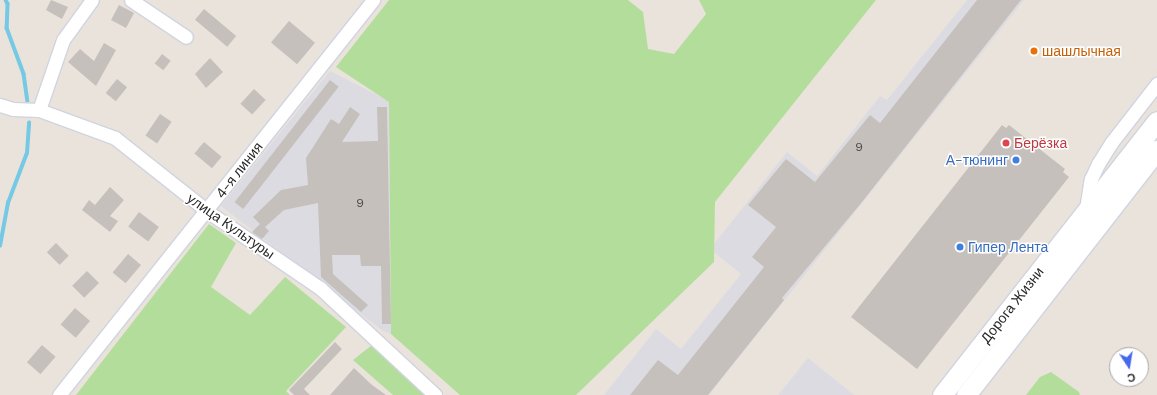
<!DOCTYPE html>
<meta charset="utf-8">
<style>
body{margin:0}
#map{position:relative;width:1157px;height:395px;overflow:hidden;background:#eae3db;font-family:"DM Sans",sans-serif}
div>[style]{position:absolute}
.industrial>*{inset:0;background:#dddbe2}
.green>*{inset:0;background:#b3dd9b}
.stream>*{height:3.5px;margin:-1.75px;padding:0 1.75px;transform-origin:1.75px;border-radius:1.75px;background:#75c9e5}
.building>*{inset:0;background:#c5c0bb;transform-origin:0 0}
.roads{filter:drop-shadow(1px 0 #d0d4e0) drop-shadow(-1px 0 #d0d4e0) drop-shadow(0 1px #d0d4e0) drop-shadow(0 -1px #d0d4e0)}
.minor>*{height:13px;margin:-6.5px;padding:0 6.5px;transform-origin:6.5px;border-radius:6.5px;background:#fff}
.secondary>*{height:19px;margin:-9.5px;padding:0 9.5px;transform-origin:9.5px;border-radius:9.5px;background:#fff}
.dots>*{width:11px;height:11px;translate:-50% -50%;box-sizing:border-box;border:2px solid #fff;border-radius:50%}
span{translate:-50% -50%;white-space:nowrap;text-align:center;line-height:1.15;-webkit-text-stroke:3px #fff;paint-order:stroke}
.number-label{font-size:12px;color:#4f4e4d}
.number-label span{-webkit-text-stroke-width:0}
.food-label{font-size:14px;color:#c56008}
.left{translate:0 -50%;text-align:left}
.health-label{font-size:14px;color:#be3a42}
.shop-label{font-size:14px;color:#366cbe}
.right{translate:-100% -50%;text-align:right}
.street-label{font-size:14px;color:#282828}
.north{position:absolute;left:1109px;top:347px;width:40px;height:40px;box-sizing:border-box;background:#fff;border:1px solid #a9a9a9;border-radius:50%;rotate:168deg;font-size:11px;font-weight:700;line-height:16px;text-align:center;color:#282828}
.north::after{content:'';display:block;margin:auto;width:14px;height:18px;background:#4668ec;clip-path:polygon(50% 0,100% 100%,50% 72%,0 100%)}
</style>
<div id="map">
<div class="industrial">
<i style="clip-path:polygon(967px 0,1024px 0,709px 395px,604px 395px,656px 329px,681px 349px,741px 274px,710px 249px,787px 152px,817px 176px,880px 96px,887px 100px)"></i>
<i style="clip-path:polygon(330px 71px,389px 101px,391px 334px,383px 331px,221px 206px)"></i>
<i style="clip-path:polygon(808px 358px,854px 395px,778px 395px)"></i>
</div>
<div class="green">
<i style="clip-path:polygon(389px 0,628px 0,643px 12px,648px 49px,674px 54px,706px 14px,699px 0,876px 0,715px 202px,714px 262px,576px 395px,460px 395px,391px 334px,389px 102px,336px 67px)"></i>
<i style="clip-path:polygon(209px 224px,236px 243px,211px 287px,250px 315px,285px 277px,346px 327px,286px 391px,290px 395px,76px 395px)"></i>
<i style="clip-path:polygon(372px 345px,427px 395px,393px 395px,353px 360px)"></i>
<i style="clip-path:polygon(1051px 372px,1079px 392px,1080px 395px,1026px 395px,1040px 377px)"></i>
</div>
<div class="stream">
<i style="left:6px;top:0;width:4px;rotate:63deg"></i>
<i style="left:8px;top:4px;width:24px;rotate:92deg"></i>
<i style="left:7px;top:28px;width:49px;rotate:69.7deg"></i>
<i style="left:24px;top:74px;width:27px;rotate:82deg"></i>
<i style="left:0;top:246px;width:44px;rotate:-79.5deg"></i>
<i style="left:8px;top:203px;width:53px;rotate:-69.2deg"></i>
<i style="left:27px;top:153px;width:30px;rotate:-86deg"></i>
</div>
<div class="building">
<i style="clip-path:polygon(51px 0,68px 7px,62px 19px,46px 10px)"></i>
<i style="clip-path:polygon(977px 0,1021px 0,862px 202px,782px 298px,784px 300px,708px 395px,630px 395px,658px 360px,678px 375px,764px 267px,752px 257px,776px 227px,748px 205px,786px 159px,815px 182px,870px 115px,880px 123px)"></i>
<i style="left:119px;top:5px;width:17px;height:17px;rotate:28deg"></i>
<i style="left:204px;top:9px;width:42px;height:14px;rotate:40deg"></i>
<i style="left:289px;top:21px;width:34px;height:28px;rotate:40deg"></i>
<i style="clip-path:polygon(104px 43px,116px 50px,96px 86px,68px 62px,80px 49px,94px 61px)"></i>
<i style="left:162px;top:54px;width:11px;height:12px;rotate:38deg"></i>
<i style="clip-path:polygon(210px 58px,223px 72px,206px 88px,195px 74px)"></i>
<i style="left:117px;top:79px;width:13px;height:18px;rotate:39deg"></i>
<i style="left:330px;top:80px;width:11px;height:155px;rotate:38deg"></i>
<i style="left:254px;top:89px;width:16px;height:20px;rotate:43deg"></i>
<i style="clip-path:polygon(350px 107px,360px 114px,342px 142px,378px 141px,377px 107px,387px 107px,391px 324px,382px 324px,381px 266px,361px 266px,360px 255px,332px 255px,333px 274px,368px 305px,361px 312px,321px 277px,318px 203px,284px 210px,265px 227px,269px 231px,262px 239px,252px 232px,260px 224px,253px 217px,281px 190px,308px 185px,306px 158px,331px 119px,339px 124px)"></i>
<i style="left:160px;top:114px;width:14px;height:26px;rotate:34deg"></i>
<i style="clip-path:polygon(1002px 125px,1006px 128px,1009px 125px,1065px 169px,1063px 172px,1069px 177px,917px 369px,851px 317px)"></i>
<i style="left:204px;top:142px;width:23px;height:15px;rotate:40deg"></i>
<i style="clip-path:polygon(110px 187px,124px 200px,110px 216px,118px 221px,110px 232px,82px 210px,89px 200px,95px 205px)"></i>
<i style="left:139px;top:212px;width:25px;height:18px;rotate:37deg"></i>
<i style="left:56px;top:243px;width:18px;height:13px;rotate:45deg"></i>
<i style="left:128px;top:254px;width:17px;height:24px;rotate:40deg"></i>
<i style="left:87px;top:271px;width:17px;height:21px;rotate:45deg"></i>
<i style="left:75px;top:308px;width:20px;height:22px;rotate:41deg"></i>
<i style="clip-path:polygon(335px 342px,342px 349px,304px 389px,310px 395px,294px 395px,289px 390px)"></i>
<i style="left:42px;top:345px;width:18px;height:23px;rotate:41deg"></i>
<i style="clip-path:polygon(354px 368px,372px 385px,386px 395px,330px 395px)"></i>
</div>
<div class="roads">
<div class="minor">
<i style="left:131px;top:0;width:66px;rotate:33.9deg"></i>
<i style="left:0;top:105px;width:14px;rotate:17deg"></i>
<i style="left:13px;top:109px;width:26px;rotate:2deg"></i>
<i style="left:39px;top:110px;width:81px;rotate:20.2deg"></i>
<i style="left:115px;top:138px;width:117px;rotate:38.4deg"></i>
<i style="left:207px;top:211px;width:137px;rotate:34.3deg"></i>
<i style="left:320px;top:288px;width:157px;rotate:42.9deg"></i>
<i style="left:39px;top:110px;width:74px;rotate:-71.1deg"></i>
<i style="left:63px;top:40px;width:49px;rotate:-54.1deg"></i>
<i style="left:1086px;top:209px;width:30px;rotate:-81deg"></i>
<i style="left:1091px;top:179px;width:17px;rotate:-65deg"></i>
<i style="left:1098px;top:164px;width:25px;rotate:-58deg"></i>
<i style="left:1111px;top:143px;width:75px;rotate:-52.1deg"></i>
<i style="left:59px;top:395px;width:505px;rotate:-51.52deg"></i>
</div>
<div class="secondary">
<i style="left:942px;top:395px;width:348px;rotate:-51.9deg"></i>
<i style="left:966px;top:395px;width:311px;rotate:-52.1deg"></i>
</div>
</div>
<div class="dots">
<i style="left:1034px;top:51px;background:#e8710a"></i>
<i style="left:1006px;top:143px;background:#e0444e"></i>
<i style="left:1016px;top:160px;background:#3f7fe0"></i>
<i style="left:960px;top:247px;background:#3f7fe0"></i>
</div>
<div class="number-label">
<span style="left:859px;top:148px">9</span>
<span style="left:360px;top:204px">9</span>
</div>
<div class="food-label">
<span class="left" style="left:1042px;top:51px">шашлычная</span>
</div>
<div class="health-label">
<span class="left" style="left:1014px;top:143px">Берёзка</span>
</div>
<div class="shop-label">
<span class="right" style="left:1008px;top:160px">А-тюнинг</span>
<span class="left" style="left:968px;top:247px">Гипер Лента</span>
</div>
<div class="street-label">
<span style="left:239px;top:170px;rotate:-52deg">4-я линия</span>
<span style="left:231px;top:226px;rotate:35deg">улица Культуры</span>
<span style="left:1012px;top:305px;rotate:-52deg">Дорога Жизни</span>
</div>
<div class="north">С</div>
</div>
